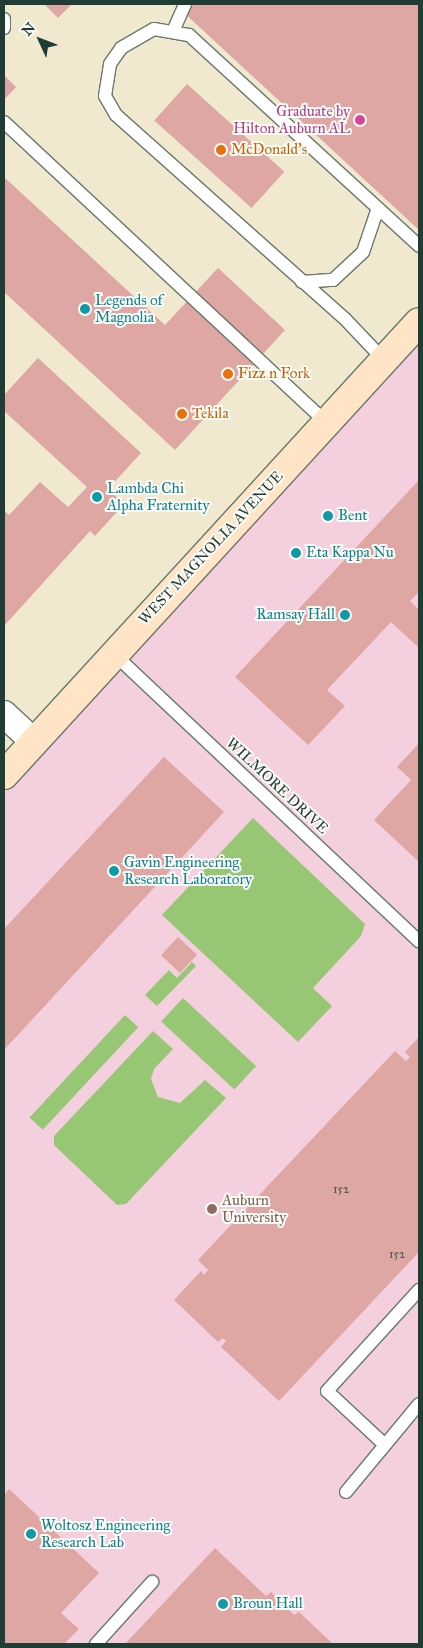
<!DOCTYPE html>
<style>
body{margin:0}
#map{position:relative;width:423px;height:1648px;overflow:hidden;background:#f0e9d0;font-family:"IM FELL Great Primer",serif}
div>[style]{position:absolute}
.built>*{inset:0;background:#f4cfde}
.green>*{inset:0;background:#97c675;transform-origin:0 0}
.building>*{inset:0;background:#dea7a3;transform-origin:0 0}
.roads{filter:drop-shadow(1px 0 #68796b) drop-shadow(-1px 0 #68796b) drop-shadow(0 1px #68796b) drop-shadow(0 -1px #68796b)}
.lane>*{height:12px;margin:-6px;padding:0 6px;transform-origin:6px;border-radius:6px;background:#fff}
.street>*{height:26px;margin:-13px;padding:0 13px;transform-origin:13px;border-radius:13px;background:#fff}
.secondary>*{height:28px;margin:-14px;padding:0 14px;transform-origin:14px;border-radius:14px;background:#ffe4c6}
.dots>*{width:14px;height:14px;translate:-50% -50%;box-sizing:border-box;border:2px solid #fdfcf7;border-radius:50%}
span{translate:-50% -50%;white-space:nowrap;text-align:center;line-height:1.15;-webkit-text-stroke:4px #fdfcf7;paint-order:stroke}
.number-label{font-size:12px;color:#4f5850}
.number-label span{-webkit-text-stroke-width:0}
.hotel-label{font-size:15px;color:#b23c85}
.right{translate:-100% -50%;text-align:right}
.food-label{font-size:15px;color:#c56008}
.left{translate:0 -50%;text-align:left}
.culture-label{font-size:15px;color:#0d838f}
.street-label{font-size:15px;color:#1f3d34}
.education-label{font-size:15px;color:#785e54}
.frame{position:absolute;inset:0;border:5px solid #1f3d34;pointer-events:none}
.north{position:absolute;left:15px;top:15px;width:50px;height:50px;-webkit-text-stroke:4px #fdfcf7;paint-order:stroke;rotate:313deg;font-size:14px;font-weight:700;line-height:20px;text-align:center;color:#1f3d34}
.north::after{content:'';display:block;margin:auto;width:18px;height:22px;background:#1f3d34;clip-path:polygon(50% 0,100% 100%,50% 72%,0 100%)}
</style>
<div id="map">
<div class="built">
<i style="clip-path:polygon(419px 322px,419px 1644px,4px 1644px,4px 775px)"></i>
</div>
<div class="green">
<i style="clip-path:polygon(253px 818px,365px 924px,361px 936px,313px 988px,332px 1006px,298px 1042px,162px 915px)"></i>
<i style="clip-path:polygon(192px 962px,196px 966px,157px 1006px,145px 995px,169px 970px,177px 978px)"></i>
<i style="left:183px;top:998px;width:100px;height:32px;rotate:43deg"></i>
<i style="left:125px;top:1015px;width:18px;height:140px;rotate:43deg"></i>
<i style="clip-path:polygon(153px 1031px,173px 1049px,154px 1069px,151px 1079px,158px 1097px,180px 1103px,205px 1080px,226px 1098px,126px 1204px,117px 1205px,54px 1145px,54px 1136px)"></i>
</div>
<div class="building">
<i style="clip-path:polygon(44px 4px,72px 4px,58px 18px)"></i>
<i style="clip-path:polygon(189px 4px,419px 4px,419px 230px,182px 11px)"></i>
<i style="clip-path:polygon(4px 75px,16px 87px,4px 100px)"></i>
<i style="left:187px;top:84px;width:131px;height:49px;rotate:42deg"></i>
<i style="clip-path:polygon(4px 177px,165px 325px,218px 268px,285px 330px,175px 450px,4px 292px)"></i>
<i style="clip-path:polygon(38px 358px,141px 453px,108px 489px,124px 504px,95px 536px,90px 531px,4px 626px,4px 510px,9px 515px,40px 482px,68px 507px,87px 487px,4px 411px,4px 395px)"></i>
<i style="clip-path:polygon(419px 480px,419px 592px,410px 601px,419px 610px,419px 648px,391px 622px,327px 690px,345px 706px,308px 745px,235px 677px)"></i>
<i style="clip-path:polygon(419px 743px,419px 862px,374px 820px,411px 780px,397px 767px)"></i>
<i style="clip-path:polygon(164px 757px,224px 812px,4px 1050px,4px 929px)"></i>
<i style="left:178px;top:937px;width:26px;height:25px;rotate:43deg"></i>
<i style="clip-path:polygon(419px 1037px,419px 1252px,279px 1401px,221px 1347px,226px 1341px,223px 1338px,218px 1342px,174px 1300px,201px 1271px,204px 1275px,208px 1270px,198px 1260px,395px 1051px,406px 1061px,410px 1057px,405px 1052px)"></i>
<i style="clip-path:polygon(9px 1489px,99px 1573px,61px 1613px,79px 1629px,64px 1644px,4px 1644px,4px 1495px)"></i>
<i style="clip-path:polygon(215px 1548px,266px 1596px,271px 1592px,294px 1615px,299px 1612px,333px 1644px,125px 1644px)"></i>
</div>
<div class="roads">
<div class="lane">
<i style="left:4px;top:19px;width:9px;rotate:90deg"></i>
<i style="left:174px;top:29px;width:27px;rotate:-66deg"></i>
<i style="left:4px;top:122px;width:442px;rotate:43deg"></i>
<i style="left:302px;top:282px;width:31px;rotate:-4deg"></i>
<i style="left:333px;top:280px;width:41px;rotate:-43deg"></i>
<i style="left:363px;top:252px;width:46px;rotate:-71.2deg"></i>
<i style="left:384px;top:360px;width:57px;rotate:-133.6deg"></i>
<i style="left:345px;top:319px;width:307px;rotate:-138.3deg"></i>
<i style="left:116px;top:115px;width:22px;rotate:-120deg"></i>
<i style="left:105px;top:96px;width:32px;rotate:-81deg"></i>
<i style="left:110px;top:64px;width:19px;rotate:-55deg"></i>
<i style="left:121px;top:48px;width:38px;rotate:-30deg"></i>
<i style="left:154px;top:29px;width:36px;rotate:10deg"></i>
<i style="left:189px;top:35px;width:312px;rotate:42.5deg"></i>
<i style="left:114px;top:654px;width:419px;rotate:43.3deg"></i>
<i style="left:385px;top:1445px;width:79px;rotate:-137deg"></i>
<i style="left:327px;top:1391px;width:137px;rotate:-47.7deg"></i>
<i style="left:346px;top:1492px;width:114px;rotate:-50.3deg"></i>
<i style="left:96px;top:1644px;width:84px;rotate:-47.9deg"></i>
</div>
<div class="street">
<i style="left:4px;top:714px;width:41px;rotate:43deg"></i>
</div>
<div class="secondary">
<i style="left:4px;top:775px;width:614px;rotate:-47.51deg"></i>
</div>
</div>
<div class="dots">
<i style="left:360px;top:120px;background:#d1479c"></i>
<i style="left:221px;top:150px;background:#e8710a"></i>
<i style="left:85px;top:309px;background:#0f9aa8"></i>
<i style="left:228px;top:374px;background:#e8710a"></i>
<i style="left:182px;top:414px;background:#e8710a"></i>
<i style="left:97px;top:497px;background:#0f9aa8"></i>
<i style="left:328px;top:516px;background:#0f9aa8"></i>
<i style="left:296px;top:553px;background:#0f9aa8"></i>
<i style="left:345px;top:615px;background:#0f9aa8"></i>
<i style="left:114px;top:871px;background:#0f9aa8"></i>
<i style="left:212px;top:1209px;background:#8d6e63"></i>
<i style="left:31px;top:1534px;background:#0f9aa8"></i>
<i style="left:223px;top:1604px;background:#0f9aa8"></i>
</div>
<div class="number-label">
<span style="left:341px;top:1190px">152</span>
<span style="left:397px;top:1255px">152</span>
</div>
<div class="hotel-label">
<span class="right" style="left:350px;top:120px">Graduate by<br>Hilton Auburn AL</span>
</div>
<div class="food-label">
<span class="left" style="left:231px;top:150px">McDonald's</span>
<span class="left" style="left:238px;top:374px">Fizz n Fork</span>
<span class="left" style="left:192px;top:414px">Tekila</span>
</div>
<div class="culture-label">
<span class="left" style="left:95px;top:309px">Legends of<br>Magnolia</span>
<span class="left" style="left:107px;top:497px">Lambda Chi<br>Alpha Fraternity</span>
<span class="left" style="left:338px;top:516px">Bent</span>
<span class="left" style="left:306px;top:553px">Eta Kappa Nu</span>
<span class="right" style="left:335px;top:615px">Ramsay Hall</span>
<span class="left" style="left:124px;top:871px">Gavin Engineering<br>Research Laboratory</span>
<span class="left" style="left:41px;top:1534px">Woltosz Engineering<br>Research Lab</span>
<span class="left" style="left:233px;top:1604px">Broun Hall</span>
</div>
<div class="street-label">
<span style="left:211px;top:548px;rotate:-47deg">WEST MAGNOLIA AVENUE</span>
<span style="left:277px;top:786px;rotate:43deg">WILMORE DRIVE</span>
</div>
<div class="education-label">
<span class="left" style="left:222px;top:1209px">Auburn<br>University</span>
</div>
<div class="frame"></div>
<div class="north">N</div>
</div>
